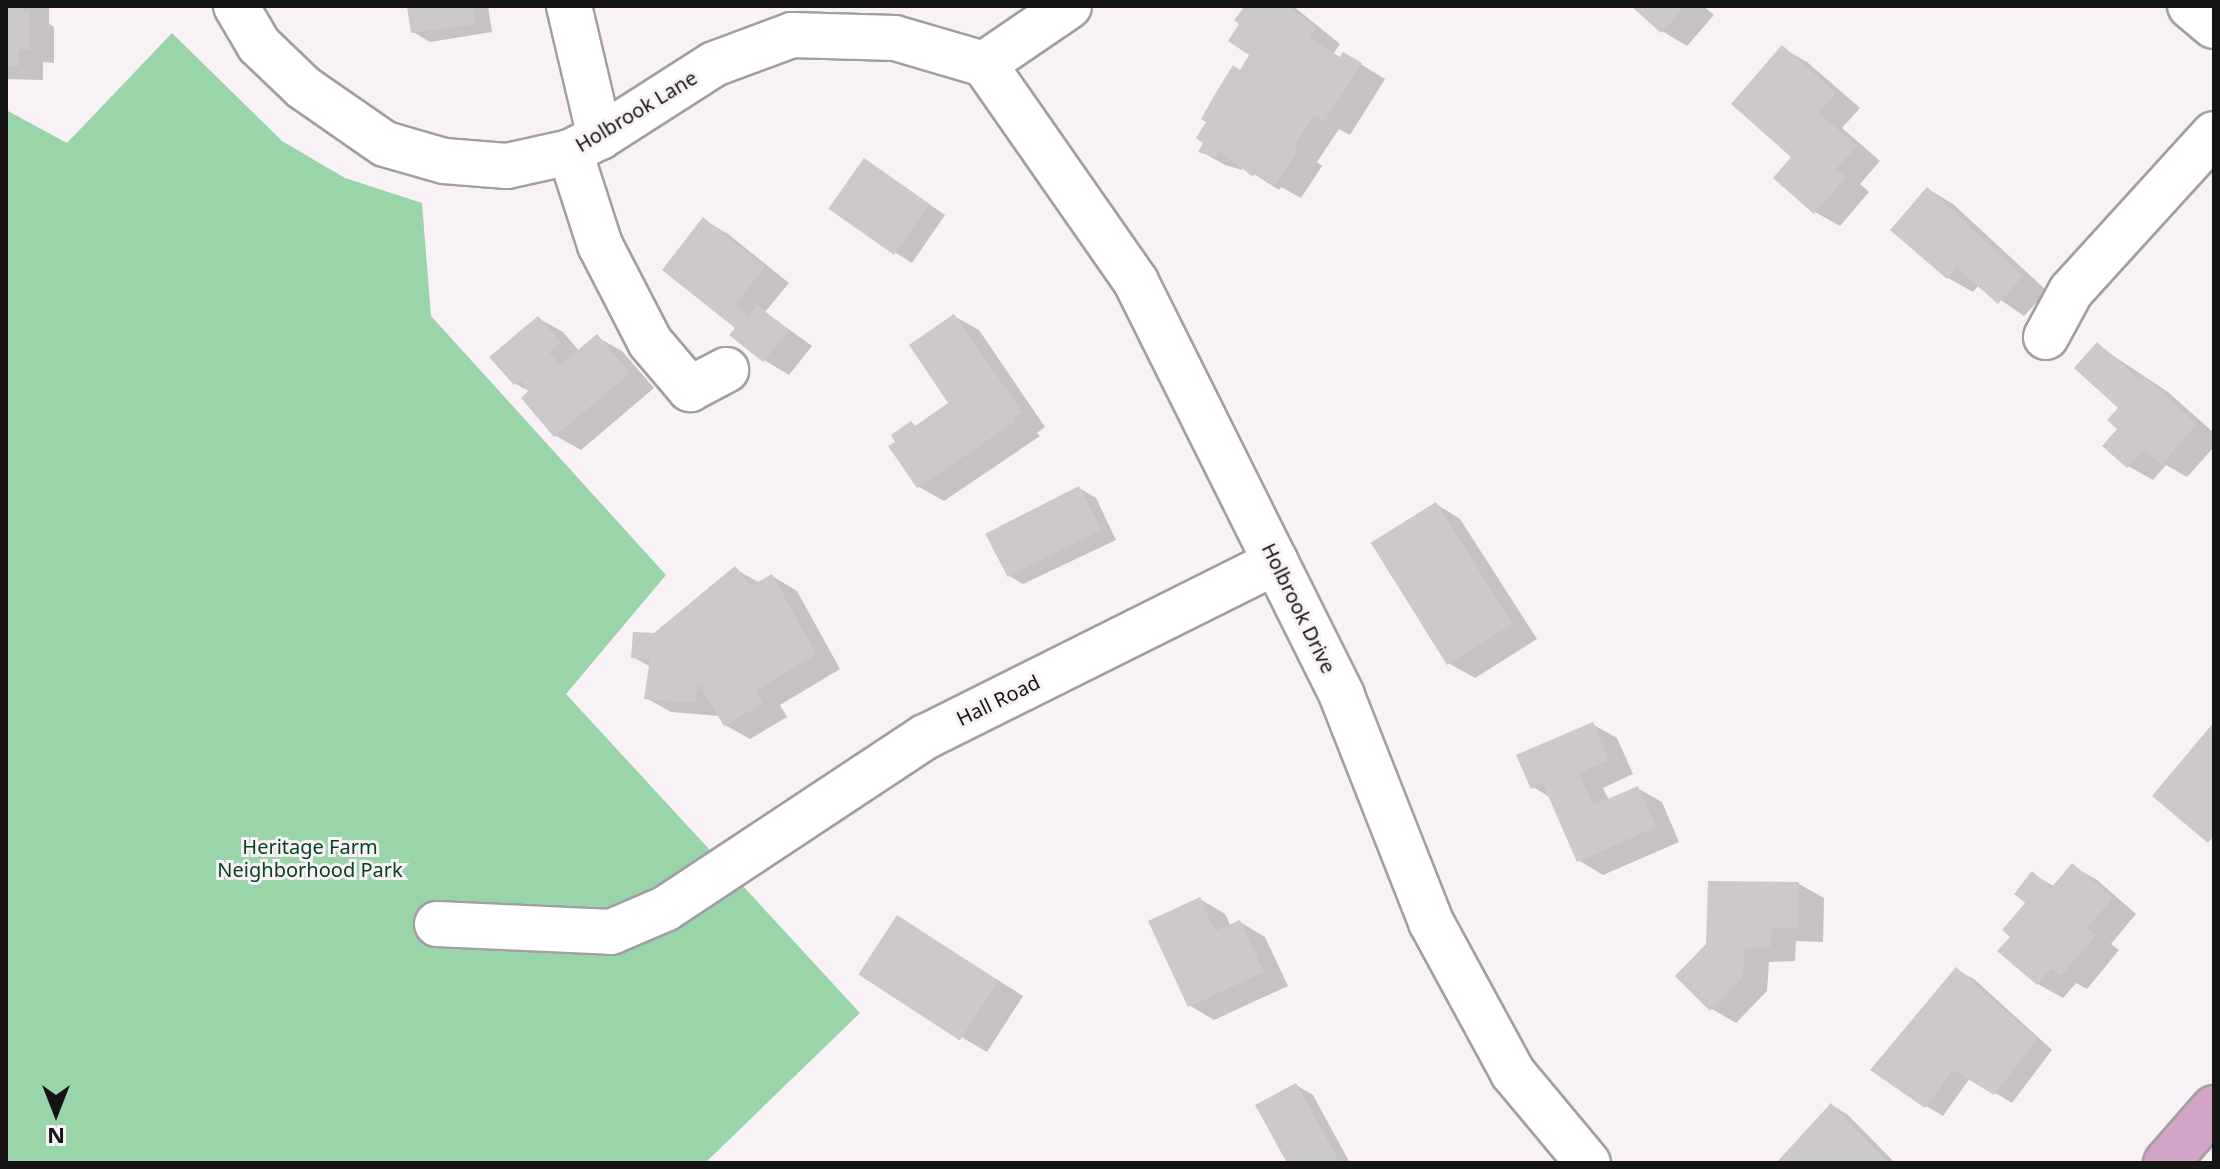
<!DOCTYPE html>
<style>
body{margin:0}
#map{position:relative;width:2220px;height:1169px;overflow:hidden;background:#f8f2f6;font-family:"Noto Sans",sans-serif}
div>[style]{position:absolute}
.green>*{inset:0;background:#9ad5aa}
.shadow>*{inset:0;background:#0003}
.building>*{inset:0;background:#cdc8cc;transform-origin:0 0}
.roads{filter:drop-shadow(2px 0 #a39ea1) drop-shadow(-2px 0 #a39ea1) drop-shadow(0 2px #a39ea1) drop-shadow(0 -2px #a39ea1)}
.minor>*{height:44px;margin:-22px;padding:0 22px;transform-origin:22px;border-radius:22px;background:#fff}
.major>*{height:44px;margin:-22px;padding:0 22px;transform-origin:22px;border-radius:22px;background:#d2a5c8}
span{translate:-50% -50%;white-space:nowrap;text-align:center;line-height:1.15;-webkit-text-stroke:6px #f8f2f6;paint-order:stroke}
.street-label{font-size:20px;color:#151415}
.park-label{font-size:20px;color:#084221}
.frame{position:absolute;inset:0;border:8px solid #151415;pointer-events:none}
.north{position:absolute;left:16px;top:1073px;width:80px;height:80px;-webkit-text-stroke:6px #f8f2f6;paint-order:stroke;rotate:180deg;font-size:22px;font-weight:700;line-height:32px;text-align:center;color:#151415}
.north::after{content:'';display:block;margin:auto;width:28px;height:36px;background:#151415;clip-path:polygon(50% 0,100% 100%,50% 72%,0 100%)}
</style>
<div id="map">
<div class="green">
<i style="clip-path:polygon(172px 33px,282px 141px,345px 178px,422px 203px,431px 316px,666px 575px,566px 694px,860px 1013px,705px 1163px,6px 1163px,6px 110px,67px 143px)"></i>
</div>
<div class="shadow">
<i style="clip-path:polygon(6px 6px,49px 6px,49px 24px,54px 27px,54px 63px,43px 62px,43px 80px,6px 79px)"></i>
<i style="clip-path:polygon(409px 6px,488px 6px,492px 32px,430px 42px,413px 32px)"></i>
<i style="clip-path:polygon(1248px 6px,1293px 6px,1340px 44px,1333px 54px,1341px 59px,1344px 54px,1385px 79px,1350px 135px,1339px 129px,1317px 162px,1322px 166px,1301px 198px,1281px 187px,1279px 190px,1243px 167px,1242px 170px,1225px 165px,1200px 151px,1252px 54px,1241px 24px)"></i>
<i style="clip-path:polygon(1634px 6px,1703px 6px,1714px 15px,1687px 46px,1662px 31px)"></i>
<i style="clip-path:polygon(1782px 48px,1807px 62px,1860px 108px,1842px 128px,1880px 161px,1860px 184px,1869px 192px,1840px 226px,1815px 212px,1794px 157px)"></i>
<i style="clip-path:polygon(881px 171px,945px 215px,912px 263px,896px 253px)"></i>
<i style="clip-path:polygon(1928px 189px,1953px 204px,2047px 291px,2024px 316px,1979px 285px,1973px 292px,1948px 278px)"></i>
<i style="clip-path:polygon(704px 220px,728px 234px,789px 283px,765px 312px,812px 346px,789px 375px,764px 360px,738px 328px)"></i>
<i style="clip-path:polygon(954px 316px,979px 330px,1045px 427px,1037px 433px,1040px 436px,944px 501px,919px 487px,911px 423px,917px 427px,951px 404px)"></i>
<i style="clip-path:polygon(538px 318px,563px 332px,579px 351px,597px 337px,622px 351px,654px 388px,581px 450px,556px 436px,523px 398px,530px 392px,516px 384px)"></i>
<i style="clip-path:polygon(2097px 345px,2168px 392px,2214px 433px,2214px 447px,2187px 477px,2166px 465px,2153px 480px,2128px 466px,2120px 429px,2121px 408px)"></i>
<i style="clip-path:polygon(1079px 488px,1096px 498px,1116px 540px,1023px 584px,1006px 574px)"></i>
<i style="clip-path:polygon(1436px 504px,1460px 519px,1537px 639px,1475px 678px,1450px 664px)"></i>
<i style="clip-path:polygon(735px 569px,760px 583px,772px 576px,797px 591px,840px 669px,780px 705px,787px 717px,750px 739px,725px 725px,720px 716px,671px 712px,646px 698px,651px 667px,633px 657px)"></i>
<i style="clip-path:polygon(1592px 724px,1617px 738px,1633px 774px,1603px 788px,1609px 800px,1637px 788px,1662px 802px,1679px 842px,1603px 875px,1578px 860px,1551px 798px,1533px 787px)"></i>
<i style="clip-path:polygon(2072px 866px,2097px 880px,2136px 914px,2111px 944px,2119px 950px,2087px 989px,2076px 983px,2063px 998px,2038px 984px,2013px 937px,2028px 903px,2033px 874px,2055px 887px)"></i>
<i style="clip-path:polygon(1799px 884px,1824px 898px,1823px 942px,1796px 941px,1795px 961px,1769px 962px,1767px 991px,1736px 1023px,1712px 1009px,1708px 944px)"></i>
<i style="clip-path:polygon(1200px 899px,1225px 914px,1231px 926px,1240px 922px,1265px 937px,1288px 986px,1214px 1020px,1189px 1005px)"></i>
<i style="clip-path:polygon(922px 932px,1023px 996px,987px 1052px,963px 1038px)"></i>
<i style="clip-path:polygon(1957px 970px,1974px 979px,2052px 1050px,2012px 1103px,1970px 1078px,1943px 1116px,1926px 1106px)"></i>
<i style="clip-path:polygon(1296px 1085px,1313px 1095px,1350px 1163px,1289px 1163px)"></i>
<i style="clip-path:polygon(1832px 1105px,1848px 1115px,1895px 1163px,1779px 1163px)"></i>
</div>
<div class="building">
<i style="clip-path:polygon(6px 6px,24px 6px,24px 11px,30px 11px,30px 50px,19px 49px,19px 66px,6px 66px)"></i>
<i style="clip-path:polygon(407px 6px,473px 6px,476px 24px,411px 33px)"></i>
<i style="clip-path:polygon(1245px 6px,1289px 6px,1316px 28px,1309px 38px,1340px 57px,1343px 52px,1362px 63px,1324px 122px,1314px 115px,1294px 147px,1298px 150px,1275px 186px,1255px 173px,1253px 177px,1220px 151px,1216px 157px,1198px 152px,1203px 143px,1196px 138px,1206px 122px,1201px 119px,1214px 96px,1233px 65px,1240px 70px,1249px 55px,1228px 41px,1239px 24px,1234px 20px)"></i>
<i style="clip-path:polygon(1631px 6px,1685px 6px,1661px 33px)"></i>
<i style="clip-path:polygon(1782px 45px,1836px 93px,1818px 112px,1857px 146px,1836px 169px,1846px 177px,1814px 214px,1773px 178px,1791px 157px,1731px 104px)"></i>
<i style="left:864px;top:158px;width:80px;height:62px;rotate:35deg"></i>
<i style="clip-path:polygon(1927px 187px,2023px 276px,1998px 304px,1957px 268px,1947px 279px,1890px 230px)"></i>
<i style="clip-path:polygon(703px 217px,765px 267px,735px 305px,749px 316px,757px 305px,789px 330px,763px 362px,729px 335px,735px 328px,662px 270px)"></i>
<i style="clip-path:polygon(954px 314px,1022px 412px,1014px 418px,1016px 421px,917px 488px,888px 446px,895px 442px,891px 435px,911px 421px,915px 426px,948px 403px,909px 345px)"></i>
<i style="clip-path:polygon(538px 316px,561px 342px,549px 352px,560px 365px,597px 334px,630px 373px,554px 437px,521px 398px,528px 391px,520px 380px,514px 385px,489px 357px)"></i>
<i style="clip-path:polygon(2097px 342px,2139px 379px,2143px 375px,2197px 424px,2161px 465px,2144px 449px,2127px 468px,2102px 446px,2117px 429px,2107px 420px,2118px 408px,2074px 368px)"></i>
<i style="left:1079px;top:486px;width:49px;height:105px;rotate:63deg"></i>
<i style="left:1436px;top:502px;width:144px;height:77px;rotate:58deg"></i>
<i style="clip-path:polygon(735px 566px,751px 586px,772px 574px,816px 654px,756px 691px,763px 703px,724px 726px,698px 683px,695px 703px,644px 699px,650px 659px,631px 658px,633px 632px,654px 633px)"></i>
<i style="clip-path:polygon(1593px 722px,1609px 760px,1579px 773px,1593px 805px,1638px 786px,1656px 827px,1577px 862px,1543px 784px,1531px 789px,1516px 755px)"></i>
<i style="clip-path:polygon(2214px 722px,2214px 836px,2208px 843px,2152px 796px)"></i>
<i style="clip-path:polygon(2072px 863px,2113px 898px,2087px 928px,2096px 935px,2061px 976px,2051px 968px,2037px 985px,1997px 951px,2010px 937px,2002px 930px,2025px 903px,2014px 894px,2032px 871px,2051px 888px)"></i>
<i style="clip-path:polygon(1708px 881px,1799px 882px,1798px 929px,1772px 928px,1770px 947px,1745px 949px,1743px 977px,1710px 1011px,1675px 976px,1706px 944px)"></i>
<i style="clip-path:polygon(1200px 897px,1215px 931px,1240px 920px,1264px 972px,1188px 1007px,1148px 921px)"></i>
<i style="left:897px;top:915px;width:121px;height:71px;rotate:33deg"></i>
<i style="clip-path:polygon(1956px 967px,2037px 1039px,1994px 1095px,1953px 1070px,1925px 1108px,1870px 1070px)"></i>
<i style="clip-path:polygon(1296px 1083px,1340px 1163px,1287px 1163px,1255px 1105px)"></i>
<i style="clip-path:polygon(1831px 1103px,1886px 1160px,1883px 1163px,1776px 1163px)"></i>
</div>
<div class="roads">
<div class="minor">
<i style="left:236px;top:6px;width:45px;rotate:59.5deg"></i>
<i style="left:259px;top:45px;width:62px;rotate:43.7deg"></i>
<i style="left:304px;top:88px;width:98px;rotate:34.7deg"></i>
<i style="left:385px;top:144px;width:61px;rotate:16.1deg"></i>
<i style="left:444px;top:161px;width:63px;rotate:4.5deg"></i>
<i style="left:507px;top:166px;width:65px;rotate:-12.5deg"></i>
<i style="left:570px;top:152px;width:34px;rotate:-27deg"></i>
<i style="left:600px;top:137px;width:135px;rotate:-32.6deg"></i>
<i style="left:714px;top:64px;width:83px;rotate:-20.4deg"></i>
<i style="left:792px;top:35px;width:103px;rotate:1.7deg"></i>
<i style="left:895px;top:38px;width:93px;rotate:16.3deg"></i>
<i style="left:984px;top:64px;width:103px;rotate:-34.3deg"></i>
<i style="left:569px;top:6px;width:135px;rotate:76.7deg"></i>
<i style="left:2190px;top:6px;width:31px;rotate:40deg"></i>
<i style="left:984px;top:64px;width:266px;rotate:55.1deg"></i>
<i style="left:1136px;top:282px;width:462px;rotate:63.5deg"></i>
<i style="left:1342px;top:696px;width:243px;rotate:68.5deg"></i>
<i style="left:1431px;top:922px;width:172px;rotate:61.5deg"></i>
<i style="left:1513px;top:1073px;width:117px;rotate:50.2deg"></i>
<i style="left:570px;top:152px;width:98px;rotate:72.1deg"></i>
<i style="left:600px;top:245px;width:109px;rotate:62.7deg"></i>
<i style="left:650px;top:342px;width:62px;rotate:49.6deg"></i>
<i style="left:690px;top:389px;width:41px;rotate:-27.8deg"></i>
<i style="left:2046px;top:337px;width:52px;rotate:-61.5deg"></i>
<i style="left:2071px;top:291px;width:212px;rotate:-47.7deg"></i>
<i style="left:437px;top:924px;width:174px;rotate:2.6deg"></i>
<i style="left:611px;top:932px;width:59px;rotate:-23.1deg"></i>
<i style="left:665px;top:909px;width:312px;rotate:-33.5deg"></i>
<i style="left:925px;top:737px;width:392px;rotate:-26.5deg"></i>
</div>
<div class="major">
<i style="left:2166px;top:1163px;width:73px;rotate:-48.9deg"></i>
</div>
</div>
<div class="street-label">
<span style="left:636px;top:111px;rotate:-31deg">Holbrook Lane</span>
<span style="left:1299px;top:608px;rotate:64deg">Holbrook Drive</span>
<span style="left:998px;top:700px;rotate:-26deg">Hall Road</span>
</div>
<div class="park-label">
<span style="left:310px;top:858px">Heritage Farm<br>Neighborhood Park</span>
</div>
<div class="frame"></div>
<div class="north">N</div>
</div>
